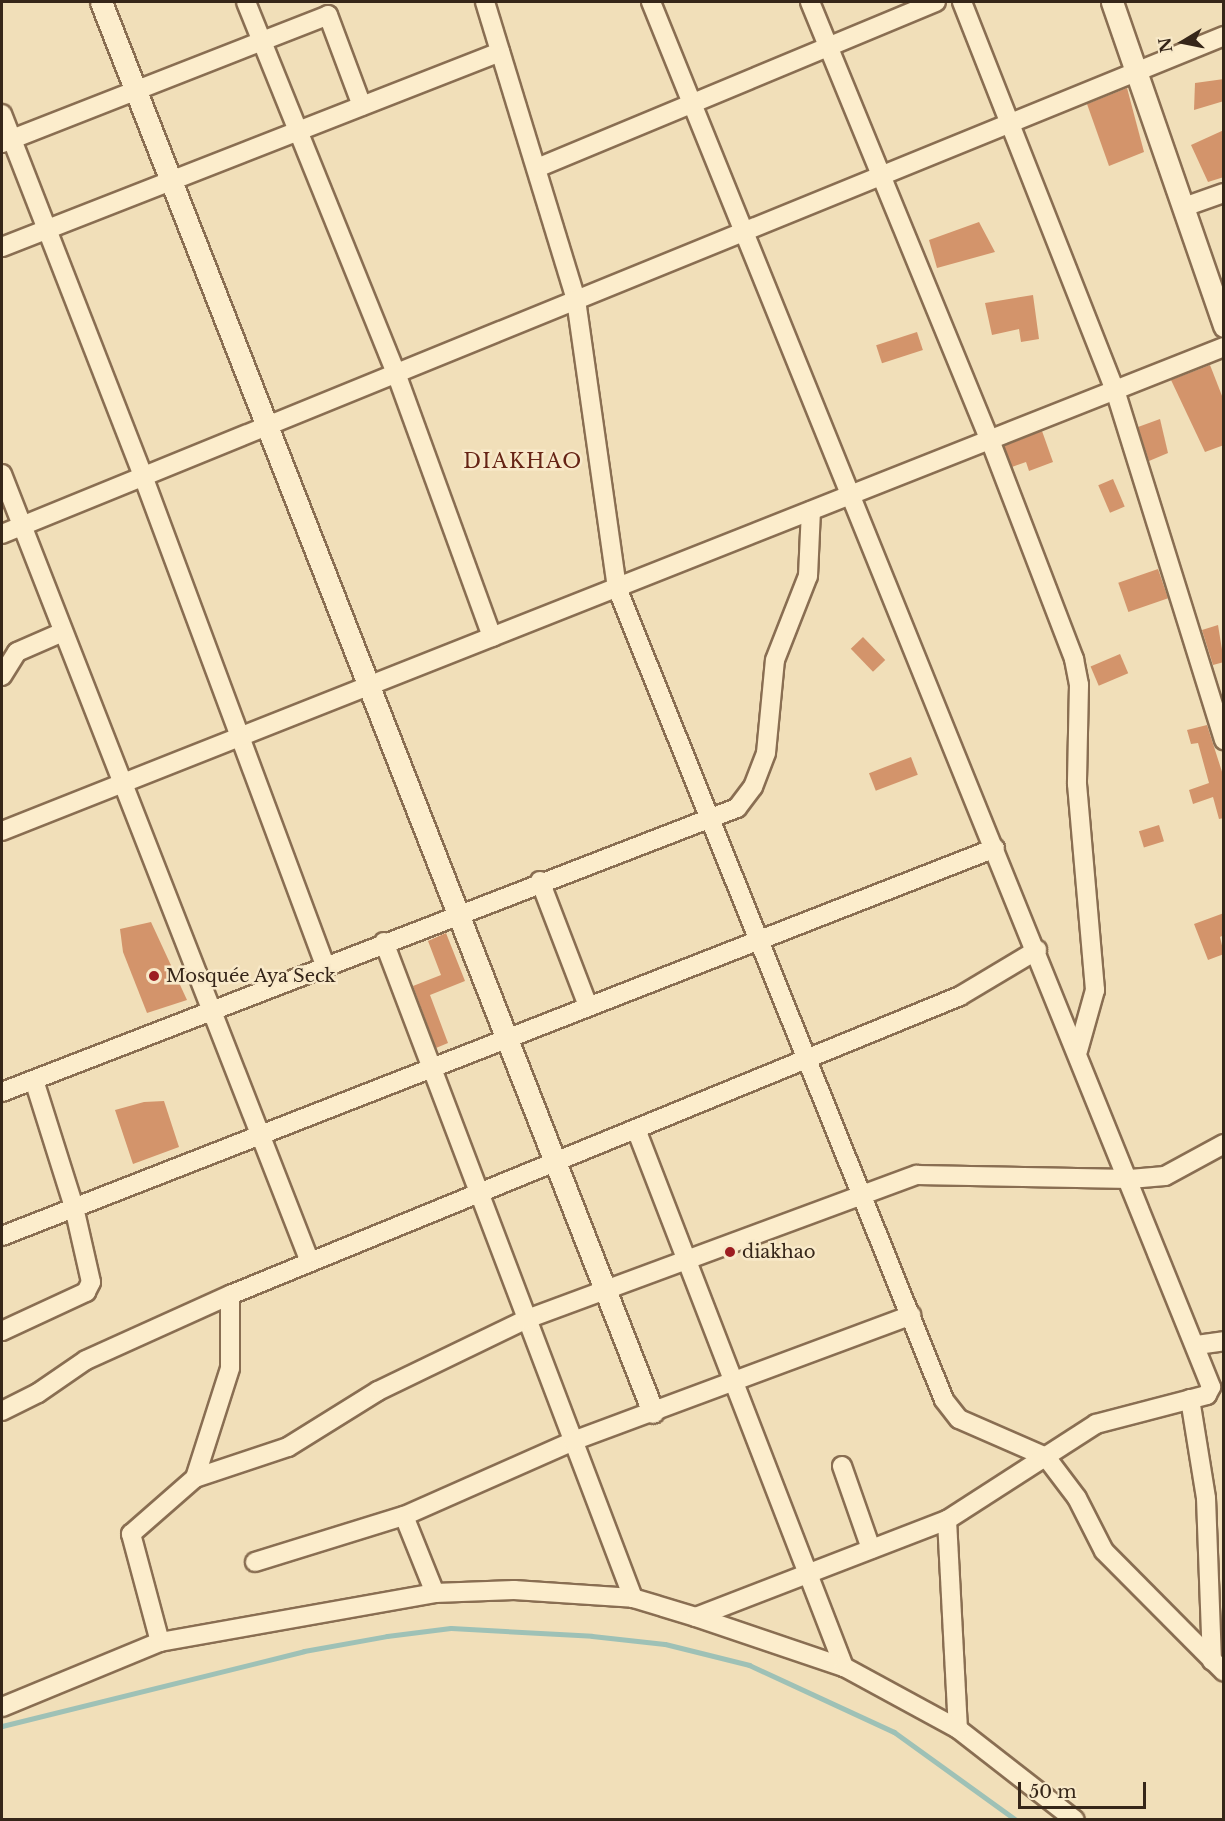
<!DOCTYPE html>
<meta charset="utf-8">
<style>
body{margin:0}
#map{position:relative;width:1225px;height:1821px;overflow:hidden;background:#f1dfb9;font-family:"Libre Baskerville",serif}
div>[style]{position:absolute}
.stream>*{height:5px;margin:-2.5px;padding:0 2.5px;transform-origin:2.5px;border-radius:2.5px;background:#9ec1b6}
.building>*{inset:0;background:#d3946b;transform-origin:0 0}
.roads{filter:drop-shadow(2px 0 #896e52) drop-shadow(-2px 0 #896e52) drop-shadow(0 2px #896e52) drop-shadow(0 -2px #896e52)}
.minor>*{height:18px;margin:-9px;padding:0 9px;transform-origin:9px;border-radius:9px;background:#fcedcc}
.tertiary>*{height:21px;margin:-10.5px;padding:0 10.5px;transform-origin:10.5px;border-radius:10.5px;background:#fcedcc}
.dots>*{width:16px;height:16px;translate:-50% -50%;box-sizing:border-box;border:3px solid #f8e9c9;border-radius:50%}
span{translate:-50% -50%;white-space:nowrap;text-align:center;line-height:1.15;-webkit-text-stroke:5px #f8e9c9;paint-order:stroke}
.poi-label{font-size:18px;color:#362619}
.left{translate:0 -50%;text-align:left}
.neighbourhood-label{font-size:20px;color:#662415;letter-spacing:1.5px}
.frame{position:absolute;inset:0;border:3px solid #362619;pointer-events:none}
.north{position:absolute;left:1153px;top:12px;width:60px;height:60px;-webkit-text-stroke:4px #f8e9c9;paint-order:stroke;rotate:260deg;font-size:16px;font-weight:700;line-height:24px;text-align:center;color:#362619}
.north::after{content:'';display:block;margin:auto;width:21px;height:27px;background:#362619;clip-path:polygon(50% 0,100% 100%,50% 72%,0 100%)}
.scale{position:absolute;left:1018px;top:1782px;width:128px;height:27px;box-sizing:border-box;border:3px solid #362619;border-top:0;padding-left:8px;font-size:18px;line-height:21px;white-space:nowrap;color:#362619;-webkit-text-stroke:4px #f8e9c9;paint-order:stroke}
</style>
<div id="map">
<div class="stream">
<i style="left:2px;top:1726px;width:311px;rotate:-13.9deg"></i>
<i style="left:304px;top:1651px;width:84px;rotate:-10.2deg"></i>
<i style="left:387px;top:1636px;width:64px;rotate:-7.1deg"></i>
<i style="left:451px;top:1628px;width:141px;rotate:3.2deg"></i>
<i style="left:592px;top:1636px;width:73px;rotate:6.3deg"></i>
<i style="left:665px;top:1644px;width:87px;rotate:14deg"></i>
<i style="left:749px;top:1665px;width:160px;rotate:24.8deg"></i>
<i style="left:894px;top:1732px;width:150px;rotate:35.8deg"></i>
</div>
<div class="building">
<i style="clip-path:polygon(1224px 79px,1224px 101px,1194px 110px,1195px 83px)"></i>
<i style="clip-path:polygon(1127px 88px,1144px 152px,1109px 166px,1087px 104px)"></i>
<i style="clip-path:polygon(1224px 130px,1224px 177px,1208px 182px,1191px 145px)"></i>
<i style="clip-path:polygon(979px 222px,995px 252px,937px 268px,929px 240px)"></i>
<i style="clip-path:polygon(1033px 295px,1039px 339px,1021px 342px,1019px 329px,992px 335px,985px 303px)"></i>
<i style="left:917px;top:332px;width:19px;height:43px;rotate:72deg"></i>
<i style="clip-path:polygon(1210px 365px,1224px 401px,1224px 445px,1205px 452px,1171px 380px)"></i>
<i style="clip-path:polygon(1160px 419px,1168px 453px,1149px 461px,1138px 427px)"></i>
<i style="clip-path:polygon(1042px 431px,1053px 462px,1029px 471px,1026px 462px,1012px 467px,1004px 446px)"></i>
<i style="left:1113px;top:479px;width:30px;height:16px;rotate:67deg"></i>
<i style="left:1158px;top:569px;width:31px;height:42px;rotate:71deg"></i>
<i style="clip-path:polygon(1218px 625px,1224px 662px,1213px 665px,1202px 630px)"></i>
<i style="left:863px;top:637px;width:32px;height:17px;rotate:46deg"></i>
<i style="left:1120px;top:654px;width:21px;height:32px;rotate:67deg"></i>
<i style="clip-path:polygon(1207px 725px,1224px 778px,1224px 818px,1219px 819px,1213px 797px,1193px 804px,1189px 790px,1209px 783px,1198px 743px,1191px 744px,1187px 730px)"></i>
<i style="left:911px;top:757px;width:19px;height:45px;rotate:69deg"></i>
<i style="left:1159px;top:825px;width:17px;height:21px;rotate:73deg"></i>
<i style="clip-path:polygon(1224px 913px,1224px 935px,1220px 937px,1224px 954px,1208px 960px,1194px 924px)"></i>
<i style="clip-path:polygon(151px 922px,187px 1000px,147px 1013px,123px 952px,120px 929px)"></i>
<i style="clip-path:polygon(446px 933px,465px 981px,430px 995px,448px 1043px,436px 1048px,413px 986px,441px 975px,428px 941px)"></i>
<i style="clip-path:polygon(164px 1101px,179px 1147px,133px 1164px,115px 1110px,144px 1102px)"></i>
</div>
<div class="roads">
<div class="minor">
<i style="left:246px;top:2px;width:400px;rotate:68deg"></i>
<i style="left:396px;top:373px;width:281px;rotate:70deg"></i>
<i style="left:485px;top:2px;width:312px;rotate:73deg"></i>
<i style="left:576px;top:300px;width:291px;rotate:81.9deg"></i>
<i style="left:617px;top:588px;width:875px;rotate:68.06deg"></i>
<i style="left:944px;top:1400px;width:24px;rotate:52deg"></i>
<i style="left:959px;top:1419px;width:95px;rotate:23.6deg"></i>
<i style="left:1046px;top:1457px;width:51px;rotate:52.9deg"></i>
<i style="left:1077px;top:1498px;width:59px;rotate:63deg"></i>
<i style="left:1104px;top:1551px;width:170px;rotate:45.2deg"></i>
<i style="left:651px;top:2px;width:1494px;rotate:67.98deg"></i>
<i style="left:1211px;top:1387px;width:9px;rotate:117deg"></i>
<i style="left:1207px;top:1395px;width:115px;rotate:165.4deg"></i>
<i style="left:1096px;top:1424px;width:177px;rotate:147.2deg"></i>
<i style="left:947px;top:1520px;width:269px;rotate:158.9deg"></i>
<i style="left:810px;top:2px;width:474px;rotate:67.7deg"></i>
<i style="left:990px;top:440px;width:235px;rotate:69deg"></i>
<i style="left:1074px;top:659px;width:26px;rotate:79deg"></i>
<i style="left:1079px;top:685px;width:99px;rotate:91.2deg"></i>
<i style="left:1077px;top:784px;width:207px;rotate:85deg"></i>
<i style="left:1095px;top:990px;width:63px;rotate:105.6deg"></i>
<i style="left:962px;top:2px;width:417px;rotate:68.5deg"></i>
<i style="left:1115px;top:390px;width:367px;rotate:72.7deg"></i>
<i style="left:2px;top:114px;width:388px;rotate:68.7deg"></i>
<i style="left:143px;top:476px;width:522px;rotate:69.59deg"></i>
<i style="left:2px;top:143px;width:350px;rotate:-21.4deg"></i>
<i style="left:328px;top:15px;width:97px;rotate:69.5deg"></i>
<i style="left:537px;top:168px;width:432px;rotate:-22.6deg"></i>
<i style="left:1184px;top:207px;width:42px;rotate:-19.3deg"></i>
<i style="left:2px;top:247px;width:535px;rotate:-21.38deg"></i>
<i style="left:2px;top:474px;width:846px;rotate:68.65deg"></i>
<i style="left:2px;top:534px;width:1320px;rotate:-22.17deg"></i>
<i style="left:2px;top:676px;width:28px;rotate:-58deg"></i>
<i style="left:17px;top:652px;width:50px;rotate:-23.5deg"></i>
<i style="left:2px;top:831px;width:1314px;rotate:-21.61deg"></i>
<i style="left:540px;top:881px;width:134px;rotate:69deg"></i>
<i style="left:384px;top:942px;width:702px;rotate:69.21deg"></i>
<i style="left:2px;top:1092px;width:788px;rotate:-21.13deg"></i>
<i style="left:737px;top:808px;width:26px;rotate:-53deg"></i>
<i style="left:753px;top:787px;width:36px;rotate:-69deg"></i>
<i style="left:766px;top:753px;width:93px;rotate:-84.5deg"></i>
<i style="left:775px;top:660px;width:90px;rotate:-68.6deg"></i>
<i style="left:808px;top:576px;width:65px;rotate:-87.4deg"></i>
<i style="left:636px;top:1129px;width:577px;rotate:68.86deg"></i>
<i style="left:2px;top:1236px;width:1066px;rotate:-21.34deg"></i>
<i style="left:2px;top:1331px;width:93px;rotate:-24.9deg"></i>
<i style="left:86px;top:1292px;width:11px;rotate:-63deg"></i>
<i style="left:91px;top:1282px;width:77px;rotate:-102.8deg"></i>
<i style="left:74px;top:1207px;width:133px;rotate:-107.5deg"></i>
<i style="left:1197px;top:1345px;width:27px;rotate:-8deg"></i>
<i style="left:1190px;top:1399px;width:100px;rotate:80.8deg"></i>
<i style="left:1206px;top:1498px;width:163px;rotate:87.9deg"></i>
<i style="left:2px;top:1411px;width:40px;rotate:-26.6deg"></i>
<i style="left:38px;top:1393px;width:58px;rotate:-34.5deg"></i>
<i style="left:86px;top:1360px;width:158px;rotate:-24.3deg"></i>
<i style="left:230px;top:1295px;width:789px;rotate:-22.27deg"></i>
<i style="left:960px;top:996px;width:90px;rotate:-30.9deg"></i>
<i style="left:842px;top:1466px;width:88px;rotate:70.7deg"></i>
<i style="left:195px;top:1478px;width:115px;rotate:-72.3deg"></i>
<i style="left:230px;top:1368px;width:73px;rotate:-90deg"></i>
<i style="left:404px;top:1516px;width:83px;rotate:68.1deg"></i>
<i style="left:947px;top:1520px;width:209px;rotate:87deg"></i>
<i style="left:958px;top:1729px;width:148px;rotate:37.9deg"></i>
<i style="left:255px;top:1562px;width:156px;rotate:-17.2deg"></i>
<i style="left:404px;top:1516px;width:185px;rotate:-23.9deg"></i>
<i style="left:573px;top:1441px;width:361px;rotate:-20.4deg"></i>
<i style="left:160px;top:1642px;width:112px;rotate:-105deg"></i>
<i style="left:131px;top:1534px;width:85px;rotate:-41.2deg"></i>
<i style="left:195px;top:1478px;width:98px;rotate:-18.4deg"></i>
<i style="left:288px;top:1447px;width:106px;rotate:-31.9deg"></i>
<i style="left:378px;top:1391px;width:165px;rotate:-25.8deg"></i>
<i style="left:527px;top:1319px;width:416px;rotate:-20.3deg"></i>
<i style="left:917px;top:1175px;width:213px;rotate:1.1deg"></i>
<i style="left:1130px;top:1179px;width:35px;rotate:-5deg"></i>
<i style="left:1165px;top:1176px;width:67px;rotate:-28.5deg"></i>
<i style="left:2px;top:1707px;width:171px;rotate:-22.4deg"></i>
<i style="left:160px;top:1642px;width:279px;rotate:-10.1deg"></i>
<i style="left:435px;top:1593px;width:79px;rotate:-2.2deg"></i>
<i style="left:514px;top:1590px;width:119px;rotate:3.8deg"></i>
<i style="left:633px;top:1598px;width:66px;rotate:16.8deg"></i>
<i style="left:696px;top:1617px;width:156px;rotate:18.7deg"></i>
<i style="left:844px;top:1667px;width:130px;rotate:28.5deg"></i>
</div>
<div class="tertiary">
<i style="left:101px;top:2px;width:1514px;rotate:68.62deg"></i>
<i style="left:1112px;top:2px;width:343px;rotate:70.9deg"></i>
</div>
</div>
<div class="dots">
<i style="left:154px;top:976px;background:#9d1d21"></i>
<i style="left:730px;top:1252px;background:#9d1d21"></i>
</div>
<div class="poi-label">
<span class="left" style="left:166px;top:976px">Mosquée Aya Seck</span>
<span class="left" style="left:742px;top:1252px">diakhao</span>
</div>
<div class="neighbourhood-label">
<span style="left:523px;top:461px">DIAKHAO</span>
</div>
<div class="frame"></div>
<div class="north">N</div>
<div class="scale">50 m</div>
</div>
